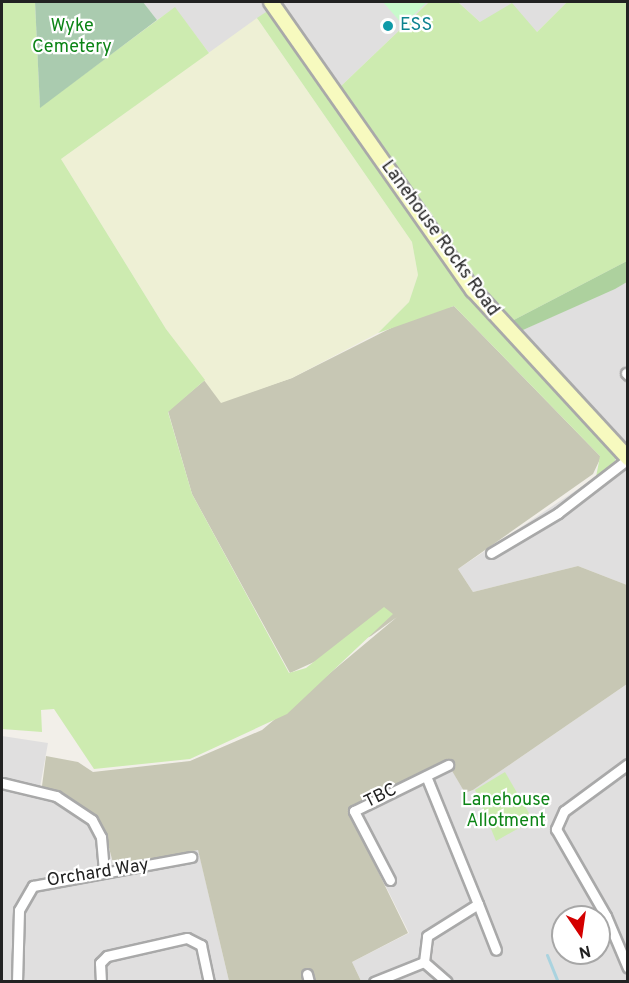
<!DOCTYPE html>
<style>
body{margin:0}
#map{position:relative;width:629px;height:983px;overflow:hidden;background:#f2efe9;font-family:Overpass,sans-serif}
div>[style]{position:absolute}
.residential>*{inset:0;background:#e0dfdf}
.construction>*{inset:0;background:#c7c7b4}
.farmland>*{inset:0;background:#eef0d5}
.grass>*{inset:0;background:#cdebb0}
.forest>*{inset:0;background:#add19e}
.cemetery>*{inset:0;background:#aacbaf}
.park>*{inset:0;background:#c8facc}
.stream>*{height:3px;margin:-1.5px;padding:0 1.5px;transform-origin:1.5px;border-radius:1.5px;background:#aad3df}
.roads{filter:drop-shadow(2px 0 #a9a9a9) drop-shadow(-2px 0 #a9a9a9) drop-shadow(0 2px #a9a9a9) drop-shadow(0 -2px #a9a9a9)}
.minor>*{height:9px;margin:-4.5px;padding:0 4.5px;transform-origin:4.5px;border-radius:4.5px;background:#fff}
.secondary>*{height:14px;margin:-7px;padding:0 7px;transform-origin:7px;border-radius:7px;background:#f7fabf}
.dots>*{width:16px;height:16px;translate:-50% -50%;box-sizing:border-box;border:3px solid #fff;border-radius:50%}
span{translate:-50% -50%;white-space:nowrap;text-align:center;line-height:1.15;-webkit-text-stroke:4.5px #fff;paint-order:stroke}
.culture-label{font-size:18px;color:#0d838f}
.left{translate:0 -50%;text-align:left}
.park-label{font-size:18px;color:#0c8416}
.street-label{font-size:18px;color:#222}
.frame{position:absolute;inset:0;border:3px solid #222;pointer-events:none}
.north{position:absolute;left:551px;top:905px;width:60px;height:60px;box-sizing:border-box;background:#fff;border:2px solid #a7a7a7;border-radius:50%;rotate:167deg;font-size:16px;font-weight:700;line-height:24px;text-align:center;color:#222}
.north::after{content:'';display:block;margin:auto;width:21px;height:27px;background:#d40000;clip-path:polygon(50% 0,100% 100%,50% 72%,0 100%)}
</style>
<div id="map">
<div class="residential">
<i style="clip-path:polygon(143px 2px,429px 2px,340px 87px,277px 7px,209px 53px,175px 8px,157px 20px)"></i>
<i style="clip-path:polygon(458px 2px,567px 2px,537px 32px,480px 22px)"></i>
<i style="clip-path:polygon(627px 282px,627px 585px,578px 566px,473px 592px,458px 569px,614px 465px,615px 455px,514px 334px)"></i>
<i style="clip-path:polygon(evenodd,627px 684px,627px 981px,361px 981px,352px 962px,409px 933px,348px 810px,448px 763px,465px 793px,473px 790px,627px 684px,563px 917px,599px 917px,599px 953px,563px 953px,563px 917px)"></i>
<i style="clip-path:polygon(2px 736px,48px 743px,40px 787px,94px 819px,106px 836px,114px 868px,198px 849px,229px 981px,2px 982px)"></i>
</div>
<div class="construction">
<i style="clip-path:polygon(454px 306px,601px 457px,593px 474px,458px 569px,473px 592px,578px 566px,627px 585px,627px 684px,473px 790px,465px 793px,448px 764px,348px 810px,408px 933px,352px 962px,361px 981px,229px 981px,198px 850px,114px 867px,106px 836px,94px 818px,42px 786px,46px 756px,78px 762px,93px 772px,190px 761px,262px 730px,397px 617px,371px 636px,290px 673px,192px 494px,168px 411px,205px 380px,221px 402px,292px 378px,415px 316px)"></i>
</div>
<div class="farmland">
<i style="clip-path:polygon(257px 18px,412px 242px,418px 275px,409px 302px,378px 333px,292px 378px,221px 403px,166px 329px,61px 159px)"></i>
</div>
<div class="grass">
<i style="clip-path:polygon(2px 2px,35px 2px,40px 107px,175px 7px,209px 53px,61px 159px,166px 329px,205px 380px,168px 412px,192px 494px,289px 673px,306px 668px,384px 607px,393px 614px,287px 714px,190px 759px,94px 769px,54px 709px,41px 710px,42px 732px,2px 729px)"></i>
<i style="clip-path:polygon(429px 2px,458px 2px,480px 22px,512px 3px,537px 32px,567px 2px,627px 2px,627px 261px,506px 324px,340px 87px)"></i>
<i style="clip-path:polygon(269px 10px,436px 253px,615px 455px,615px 465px,596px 477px,600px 456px,454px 306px,378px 333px,409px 302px,418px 275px,412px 242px,257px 18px)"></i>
<i style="clip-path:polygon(505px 772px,533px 820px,496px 841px,475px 790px)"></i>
</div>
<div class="forest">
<i style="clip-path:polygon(627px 261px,627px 282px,615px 289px,514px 334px,506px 324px)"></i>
</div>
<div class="cemetery">
<i style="clip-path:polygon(35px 2px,143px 2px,157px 20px,40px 108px)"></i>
</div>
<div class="park">
<i style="clip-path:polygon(383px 2px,427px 2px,403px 25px)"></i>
</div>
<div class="stream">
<i style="left:547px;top:955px;width:29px;rotate:68deg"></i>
</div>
<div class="roads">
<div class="minor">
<i style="left:626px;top:373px;width:3px;rotate:45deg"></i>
<i style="left:491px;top:553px;width:78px;rotate:-30.8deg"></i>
<i style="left:558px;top:513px;width:88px;rotate:-37.6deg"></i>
<i style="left:628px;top:764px;width:79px;rotate:143.7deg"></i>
<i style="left:564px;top:811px;width:20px;rotate:114deg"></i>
<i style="left:556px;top:829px;width:100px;rotate:60.1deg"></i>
<i style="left:606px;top:916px;width:56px;rotate:67.1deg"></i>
<i style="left:2px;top:783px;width:56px;rotate:13.5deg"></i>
<i style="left:56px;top:796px;width:43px;rotate:33.7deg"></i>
<i style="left:92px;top:820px;width:19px;rotate:62deg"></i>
<i style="left:101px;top:837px;width:36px;rotate:85deg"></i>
<i style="left:390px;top:880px;width:78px;rotate:-117.6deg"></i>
<i style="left:354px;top:811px;width:105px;rotate:-26.1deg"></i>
<i style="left:478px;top:904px;width:49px;rotate:68.6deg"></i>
<i style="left:424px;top:962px;width:26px;rotate:-83deg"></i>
<i style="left:427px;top:936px;width:60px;rotate:-32.1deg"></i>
<i style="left:478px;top:904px;width:138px;rotate:-112.1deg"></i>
<i style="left:307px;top:974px;width:8px;rotate:76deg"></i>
<i style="left:17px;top:982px;width:72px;rotate:-88.4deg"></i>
<i style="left:19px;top:910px;width:28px;rotate:-60deg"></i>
<i style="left:33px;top:886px;width:161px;rotate:-10.4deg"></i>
<i style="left:101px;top:982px;width:19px;rotate:-93deg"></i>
<i style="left:100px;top:963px;width:10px;rotate:-45deg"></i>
<i style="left:107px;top:956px;width:82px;rotate:-12.7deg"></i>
<i style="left:187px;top:938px;width:16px;rotate:27deg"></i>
<i style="left:201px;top:945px;width:38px;rotate:78deg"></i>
<i style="left:374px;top:982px;width:54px;rotate:-21.8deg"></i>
<i style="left:424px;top:962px;width:30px;rotate:41deg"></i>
</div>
<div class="secondary">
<i style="left:271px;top:2px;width:352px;rotate:55deg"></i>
<i style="left:473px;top:290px;width:229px;rotate:47.3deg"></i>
</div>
</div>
<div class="dots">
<i style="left:388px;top:26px;background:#0f9aa8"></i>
</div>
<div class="culture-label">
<span class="left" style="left:400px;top:26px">ESS</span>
</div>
<div class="park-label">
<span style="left:72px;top:38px">Wyke<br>Cemetery</span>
<span style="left:506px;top:812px">Lanehouse<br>Allotment</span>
</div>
<div class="street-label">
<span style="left:439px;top:239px;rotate:54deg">Lanehouse Rocks Road</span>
<span style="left:381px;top:797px;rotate:-26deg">TBC</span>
<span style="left:98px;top:874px;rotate:-9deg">Orchard Way</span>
</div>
<div class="frame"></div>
<div class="north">N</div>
</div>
